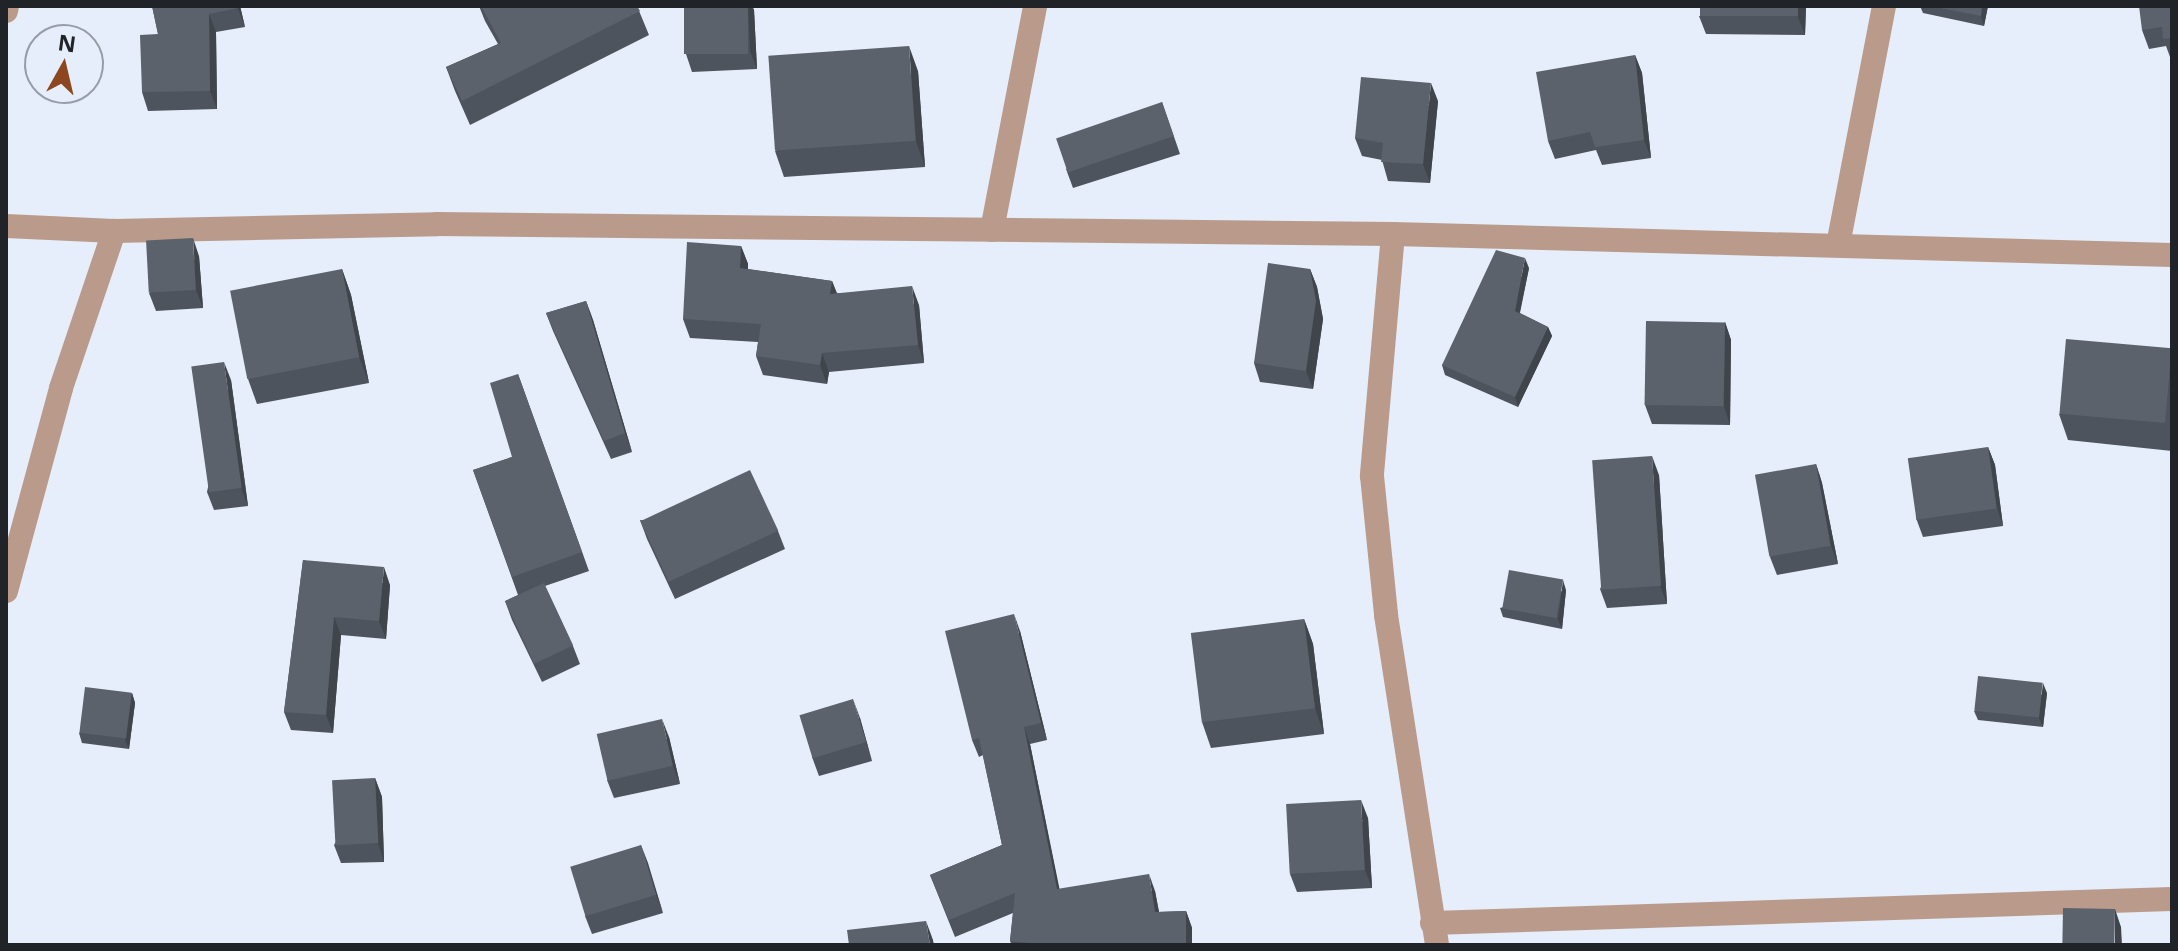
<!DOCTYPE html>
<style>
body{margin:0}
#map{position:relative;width:2178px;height:951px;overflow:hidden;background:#e5eefa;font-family:"Noto Sans",sans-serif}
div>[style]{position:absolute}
.minor>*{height:24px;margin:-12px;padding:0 12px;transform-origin:12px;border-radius:12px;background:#ba9b8b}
.wall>*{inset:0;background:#4e545d}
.shaded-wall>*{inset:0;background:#40454c}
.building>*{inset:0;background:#5b626c;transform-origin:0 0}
span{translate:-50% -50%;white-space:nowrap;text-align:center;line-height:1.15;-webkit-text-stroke:8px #e5eefa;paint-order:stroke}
.frame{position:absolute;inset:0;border:8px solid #202428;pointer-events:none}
.north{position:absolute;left:24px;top:24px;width:80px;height:80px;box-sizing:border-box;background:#e5eefa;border:2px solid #969da6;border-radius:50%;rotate:8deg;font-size:22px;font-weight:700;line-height:32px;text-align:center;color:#202428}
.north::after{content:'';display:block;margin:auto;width:28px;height:36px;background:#8d471f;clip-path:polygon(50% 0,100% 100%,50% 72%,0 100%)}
</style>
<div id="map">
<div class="minor">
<i style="left:6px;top:11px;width:5px;rotate:-79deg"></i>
<i style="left:6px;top:226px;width:108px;rotate:2.7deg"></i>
<i style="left:114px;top:231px;width:323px;rotate:-1.2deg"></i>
<i style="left:437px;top:224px;width:956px;rotate:0.6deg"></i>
<i style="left:1393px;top:234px;width:779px;rotate:1.54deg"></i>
<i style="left:992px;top:230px;width:228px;rotate:-79.1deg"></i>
<i style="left:1393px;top:234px;width:243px;rotate:95deg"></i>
<i style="left:1372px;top:476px;width:140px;rotate:84.2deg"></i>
<i style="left:1386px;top:615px;width:334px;rotate:81.2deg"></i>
<i style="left:1838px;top:245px;width:243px;rotate:-79.1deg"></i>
<i style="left:6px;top:591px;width:210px;rotate:-74.8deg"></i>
<i style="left:61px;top:388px;width:166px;rotate:-71.3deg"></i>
<i style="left:1432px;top:923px;width:740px;rotate:-1.86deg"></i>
</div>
<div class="wall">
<i style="clip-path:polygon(152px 6px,240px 6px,245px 27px,216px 32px,217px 109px,148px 111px,142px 92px,158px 34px)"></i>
<i style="clip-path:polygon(479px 6px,637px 6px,649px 35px,470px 125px,455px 91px,446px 67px,498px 44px,485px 21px)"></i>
<i style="clip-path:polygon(684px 6px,752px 6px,754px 10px,757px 69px,692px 72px,686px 54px)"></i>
<i style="clip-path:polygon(1806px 6px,1805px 35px,1706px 34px,1699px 16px)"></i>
<i style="clip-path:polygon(1920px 6px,1988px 6px,1984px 26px,1923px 13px)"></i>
<i style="clip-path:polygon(2172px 6px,2172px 57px,2170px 57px,2166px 46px,2149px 49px,2142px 30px)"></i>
<i style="clip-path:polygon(1635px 55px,1642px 73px,1651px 158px,1602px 165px,1596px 150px,1555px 159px,1548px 141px)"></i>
<i style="clip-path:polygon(918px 71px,925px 167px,784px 177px,775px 151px)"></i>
<i style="clip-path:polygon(1438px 101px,1430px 183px,1388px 181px,1382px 160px,1362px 156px,1355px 138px)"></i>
<i style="clip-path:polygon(1162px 102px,1180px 154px,1073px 188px,1066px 169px)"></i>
<i style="clip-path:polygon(741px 246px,748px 264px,748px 269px,832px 281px,837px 293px,919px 305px,924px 363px,829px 372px,827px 384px,763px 375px,756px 356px,758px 342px,690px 338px,683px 319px)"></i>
<i style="clip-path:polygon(199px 256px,203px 308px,156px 311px,149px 293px)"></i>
<i style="clip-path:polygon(1529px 268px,1520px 313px,1548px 327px,1552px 336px,1518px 407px,1445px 375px,1442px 365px)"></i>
<i style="clip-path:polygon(342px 269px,351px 295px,369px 383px,257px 404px,248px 379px)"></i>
<i style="clip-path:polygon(1310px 269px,1317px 287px,1323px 319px,1313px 389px,1260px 382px,1254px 363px)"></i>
<i style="clip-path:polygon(586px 301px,593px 320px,632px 452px,611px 459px,553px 331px,546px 313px)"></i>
<i style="clip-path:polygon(1725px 322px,1731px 340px,1730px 425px,1652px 424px,1645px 405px)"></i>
<i style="clip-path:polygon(2172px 349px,2172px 451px,2068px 440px,2059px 414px)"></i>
<i style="clip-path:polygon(518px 374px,589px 571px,545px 586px,573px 646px,580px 664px,542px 682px,512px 620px,505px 601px,518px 595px,473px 470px,512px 457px)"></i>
<i style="clip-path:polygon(231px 380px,248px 506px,214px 510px,207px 492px)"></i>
<i style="clip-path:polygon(1988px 447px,1995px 465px,2003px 526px,1923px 537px,1916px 518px)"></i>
<i style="clip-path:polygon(1816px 464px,1822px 483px,1838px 564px,1777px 575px,1770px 557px)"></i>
<i style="clip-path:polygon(1659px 475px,1667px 604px,1607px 608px,1600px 589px)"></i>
<i style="clip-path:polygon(640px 520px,778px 531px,785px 549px,675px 599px,647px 539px)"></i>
<i style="clip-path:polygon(303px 560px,390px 585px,386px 639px,341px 635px,333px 733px,291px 730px,284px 712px)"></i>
<i style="clip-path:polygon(1566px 590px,1562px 629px,1503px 617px,1500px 608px)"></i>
<i style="clip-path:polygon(1304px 619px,1313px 644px,1324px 734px,1211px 748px,1202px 722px)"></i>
<i style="clip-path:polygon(1020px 631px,1047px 740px,1030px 744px,1059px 889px,1155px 891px,1159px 912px,1186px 911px,1192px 928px,1192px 945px,1012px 945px,1010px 941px,1013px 913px,955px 937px,930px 875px,1002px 845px,983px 755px,979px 757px,972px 740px)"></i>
<i style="clip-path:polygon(132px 693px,135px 703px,129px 749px,82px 743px,79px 733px)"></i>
<i style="clip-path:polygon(2047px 693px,2043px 727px,1978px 720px,1974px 711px)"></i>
<i style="clip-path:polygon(860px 718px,872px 761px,819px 776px,812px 757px)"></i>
<i style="clip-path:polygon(669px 737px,680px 784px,614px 798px,607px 780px)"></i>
<i style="clip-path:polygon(375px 778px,382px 797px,384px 862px,341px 863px,334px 845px)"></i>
<i style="clip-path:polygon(1368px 818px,1372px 888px,1297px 892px,1290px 874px)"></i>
<i style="clip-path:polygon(641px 845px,663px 913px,592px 934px,585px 916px)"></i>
</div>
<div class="shaded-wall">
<i style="clip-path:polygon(237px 6px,240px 6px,245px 27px)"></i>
<i style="clip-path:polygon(748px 6px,752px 6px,754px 10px,757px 69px,750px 51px)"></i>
<i style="clip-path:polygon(1798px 6px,1806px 6px,1805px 35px,1798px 17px)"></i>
<i style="clip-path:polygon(1982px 6px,1988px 6px,1984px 26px,1981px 16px)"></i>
<i style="clip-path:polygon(209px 14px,216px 32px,217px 109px,210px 91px)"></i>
<i style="clip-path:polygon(909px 46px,918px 71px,925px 167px,916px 141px)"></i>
<i style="clip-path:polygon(1635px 55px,1642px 73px,1651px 158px,1644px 140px)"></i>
<i style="clip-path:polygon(1431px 83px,1438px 101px,1430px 183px,1423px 164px)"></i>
<i style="clip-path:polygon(193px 238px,199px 256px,203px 308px,196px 290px)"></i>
<i style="clip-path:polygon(741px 246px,748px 264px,747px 287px,740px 268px)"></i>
<i style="clip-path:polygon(1525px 258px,1529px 268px,1518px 320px,1515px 311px)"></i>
<i style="clip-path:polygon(342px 269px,351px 295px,369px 383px,359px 357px)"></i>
<i style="clip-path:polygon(1310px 269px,1317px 287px,1323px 319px,1313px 389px,1306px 371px)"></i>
<i style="clip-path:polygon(832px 281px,839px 300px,830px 294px)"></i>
<i style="clip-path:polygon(912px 286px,919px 305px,924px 363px,918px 345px)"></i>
<i style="clip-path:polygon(586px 301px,593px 320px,632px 452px,625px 433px)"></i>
<i style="clip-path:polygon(1725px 322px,1731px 340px,1730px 425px,1724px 406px)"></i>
<i style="clip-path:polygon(1548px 327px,1552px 336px,1518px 407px,1515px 397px)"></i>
<i style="clip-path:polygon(822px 353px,829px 372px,827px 384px,820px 365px)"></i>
<i style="clip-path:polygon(224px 362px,231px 380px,248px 506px,241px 488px)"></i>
<i style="clip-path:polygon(1988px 447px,1995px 465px,2003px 526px,1997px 508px)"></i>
<i style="clip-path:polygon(1652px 456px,1659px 475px,1667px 604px,1660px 586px)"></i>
<i style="clip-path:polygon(1816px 464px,1822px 483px,1838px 564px,1831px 546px)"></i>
<i style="clip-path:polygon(384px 567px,390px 585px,386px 639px,379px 621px)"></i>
<i style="clip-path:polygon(1563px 580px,1566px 590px,1562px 629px,1558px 620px)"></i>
<i style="clip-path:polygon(1014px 614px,1020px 631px,1047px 740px,1041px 723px)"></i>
<i style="clip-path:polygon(334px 617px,341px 635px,333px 733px,326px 715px)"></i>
<i style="clip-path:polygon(1304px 619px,1313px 644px,1324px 734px,1315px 708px)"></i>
<i style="clip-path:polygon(2043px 683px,2047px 693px,2043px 727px,2039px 718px)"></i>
<i style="clip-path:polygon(132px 693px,135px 703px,129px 749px,125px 740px)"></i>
<i style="clip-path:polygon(853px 699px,860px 718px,872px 761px,866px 742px)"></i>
<i style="clip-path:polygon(662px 719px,669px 737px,680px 784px,673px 766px)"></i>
<i style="clip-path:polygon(1024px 727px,1030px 744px,1063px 906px,1057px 889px)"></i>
<i style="clip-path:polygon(375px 778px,382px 797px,384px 862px,378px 843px)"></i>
<i style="clip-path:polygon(1361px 800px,1368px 818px,1372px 888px,1365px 870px)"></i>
<i style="clip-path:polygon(641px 845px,648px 863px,663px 913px,656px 895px)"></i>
<i style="clip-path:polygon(1149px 874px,1155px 891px,1162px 928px,1155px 912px)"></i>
<i style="clip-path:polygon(2115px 909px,2121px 927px,2122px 945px,2115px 945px)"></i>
<i style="clip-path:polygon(1186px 911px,1192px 928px,1192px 945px,1186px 945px)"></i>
<i style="clip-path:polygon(926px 921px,933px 940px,934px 945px,930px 945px)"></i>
</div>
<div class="building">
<i style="clip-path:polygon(152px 6px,237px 6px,238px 8px,209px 14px,210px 91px,142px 92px,140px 35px,158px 34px)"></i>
<i style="clip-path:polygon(481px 6px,637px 6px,640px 11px,462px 101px,446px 67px,501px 43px)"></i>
<i style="left:684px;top:6px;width:64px;height:48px"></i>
<i style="left:1700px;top:6px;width:98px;height:10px"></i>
<i style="clip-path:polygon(1931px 6px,1982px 6px,1981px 16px)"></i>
<i style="clip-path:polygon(2139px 6px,2172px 6px,2172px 38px,2163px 39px,2162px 27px,2142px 30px)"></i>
<i style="left:909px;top:46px;width:95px;height:141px;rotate:86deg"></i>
<i style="clip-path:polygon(1635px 55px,1644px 140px,1595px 147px,1590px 132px,1548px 141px,1536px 72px)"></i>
<i style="clip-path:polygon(1361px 77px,1431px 83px,1423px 164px,1381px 162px,1383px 143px,1355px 138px)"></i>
<i style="left:1162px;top:102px;width:36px;height:112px;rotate:71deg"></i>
<i style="left:193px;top:238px;width:52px;height:47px;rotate:87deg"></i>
<i style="clip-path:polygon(687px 242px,741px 246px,740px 268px,832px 281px,830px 294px,912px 286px,918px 345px,822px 353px,820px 365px,756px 356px,761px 324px,683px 319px)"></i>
<i style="clip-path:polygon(1496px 250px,1525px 258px,1515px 311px,1548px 327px,1515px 397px,1442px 365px)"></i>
<i style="clip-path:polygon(1268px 263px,1310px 269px,1316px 301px,1306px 371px,1254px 363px)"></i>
<i style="left:342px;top:269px;width:90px;height:114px;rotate:79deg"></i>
<i style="clip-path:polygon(586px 301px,625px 433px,604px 441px,546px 313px)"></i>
<i style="left:1646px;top:321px;width:79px;height:84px;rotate:1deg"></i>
<i style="left:2066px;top:339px;width:106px;height:75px;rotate:5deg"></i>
<i style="left:224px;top:362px;width:127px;height:33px;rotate:82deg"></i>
<i style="clip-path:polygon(518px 374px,582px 552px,512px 577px,473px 470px,512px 457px,490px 383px)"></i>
<i style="left:1988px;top:447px;width:62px;height:81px;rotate:82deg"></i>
<i style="left:1652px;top:456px;width:130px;height:60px;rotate:86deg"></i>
<i style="left:1816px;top:464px;width:83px;height:62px;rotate:80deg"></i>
<i style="left:750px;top:470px;width:67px;height:121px;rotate:65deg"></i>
<i style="clip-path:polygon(303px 560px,384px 567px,379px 621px,334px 617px,326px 715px,284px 712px)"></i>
<i style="left:1509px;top:570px;width:55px;height:39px;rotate:10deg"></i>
<i style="left:544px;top:583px;width:69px;height:43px;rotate:65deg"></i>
<i style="clip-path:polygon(1014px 614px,1041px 723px,1024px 727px,1057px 889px,1149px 874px,1155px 912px,1186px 911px,1186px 945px,1051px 945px,1010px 941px,1015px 893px,949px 920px,930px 875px,1002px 845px,979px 738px,972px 740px,945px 631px)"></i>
<i style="left:1304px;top:619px;width:90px;height:114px;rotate:83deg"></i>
<i style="left:1978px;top:676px;width:65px;height:35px;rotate:6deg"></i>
<i style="left:85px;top:687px;width:47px;height:46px;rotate:7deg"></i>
<i style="left:853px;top:699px;width:45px;height:56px;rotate:73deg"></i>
<i style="left:662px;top:719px;width:48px;height:67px;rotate:77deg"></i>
<i style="left:375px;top:778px;width:65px;height:43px;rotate:87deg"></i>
<i style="left:1361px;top:800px;width:70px;height:75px;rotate:87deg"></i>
<i style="left:641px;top:845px;width:52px;height:74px;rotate:73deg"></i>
<i style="left:2063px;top:908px;width:52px;height:37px;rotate:1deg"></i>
<i style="clip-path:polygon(926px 921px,930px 945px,849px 945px,847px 930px)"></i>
</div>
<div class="frame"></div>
<div class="north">N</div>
</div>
